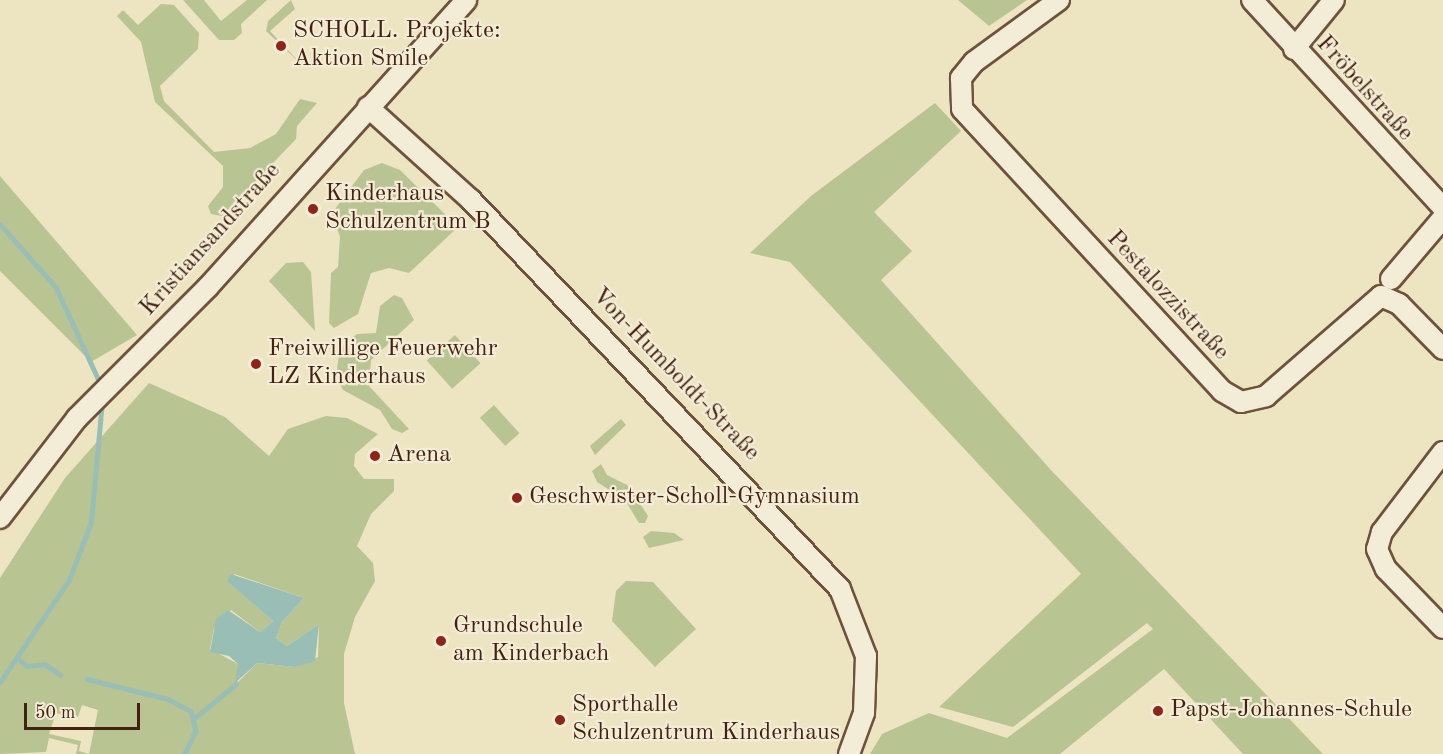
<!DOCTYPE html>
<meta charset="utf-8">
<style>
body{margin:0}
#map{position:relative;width:1443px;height:754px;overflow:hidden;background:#ede4c2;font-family:"Old Standard TT",serif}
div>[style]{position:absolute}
.green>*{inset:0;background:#b9c493;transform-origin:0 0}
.water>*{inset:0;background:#99beb5}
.stream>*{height:4.5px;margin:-2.25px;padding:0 2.25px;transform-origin:2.25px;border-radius:2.25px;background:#99beb5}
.roads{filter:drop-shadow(2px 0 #6e523c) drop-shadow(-2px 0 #6e523c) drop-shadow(0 2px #6e523c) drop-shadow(0 -2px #6e523c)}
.minor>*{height:20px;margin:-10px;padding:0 10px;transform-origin:10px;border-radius:10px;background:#f3edd7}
.dots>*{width:16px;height:16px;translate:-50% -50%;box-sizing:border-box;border:3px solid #f3edd7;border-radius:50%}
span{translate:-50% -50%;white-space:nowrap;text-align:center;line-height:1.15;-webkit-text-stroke:4.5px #f3edd7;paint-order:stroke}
.poi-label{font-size:24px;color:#44220f}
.left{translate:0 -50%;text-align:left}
.street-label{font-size:24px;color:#44220f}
.scale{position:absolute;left:24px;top:703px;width:116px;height:27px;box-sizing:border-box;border:3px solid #44220f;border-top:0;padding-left:8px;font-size:18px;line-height:21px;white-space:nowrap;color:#44220f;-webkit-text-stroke:4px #f3edd7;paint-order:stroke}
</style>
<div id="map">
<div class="green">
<i style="clip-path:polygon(183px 0,204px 0,221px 21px,247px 0,267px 0,241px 24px,242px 33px,234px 40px,219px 40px)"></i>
<i style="clip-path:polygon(291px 0,295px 9px,270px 31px,302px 65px,266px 31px,268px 21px)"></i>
<i style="clip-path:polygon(958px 0,1027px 0,989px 26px)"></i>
<i style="clip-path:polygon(161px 4px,174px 5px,199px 33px,198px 49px,160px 86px,164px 101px,214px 152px,250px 148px,276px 134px,300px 99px,317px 103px,297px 126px,296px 139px,222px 216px,211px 214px,208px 206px,223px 187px,223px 166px,155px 102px,141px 42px,117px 16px,123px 10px,138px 25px)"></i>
<i style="clip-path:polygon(935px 103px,961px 131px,874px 212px,912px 251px,881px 280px,1050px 469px,1323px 754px,1243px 754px,1164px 669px,1060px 754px,870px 754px,882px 734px,929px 713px,1007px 738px,1153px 629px,1147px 623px,1013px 727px,939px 707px,1081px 574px,790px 262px,750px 253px,811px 196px)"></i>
<i style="clip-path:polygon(382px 163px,400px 170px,458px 227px,409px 273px,389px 268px,371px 273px,358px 314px,334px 328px,329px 323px,331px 273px,338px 267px,340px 237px,332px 213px,364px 170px)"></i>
<i style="clip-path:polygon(0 176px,137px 335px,91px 362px,0 271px)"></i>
<i style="clip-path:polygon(286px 263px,303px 262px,311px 272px,315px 331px,269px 281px)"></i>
<i style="clip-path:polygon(394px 295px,402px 298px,414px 320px,371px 360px,369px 386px,409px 429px,402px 433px,392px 429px,380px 410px,343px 390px,336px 376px,340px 348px,357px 334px,376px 333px,380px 306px)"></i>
<i style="left:455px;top:335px;width:38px;height:38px;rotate:48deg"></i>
<i style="clip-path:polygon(evenodd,149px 383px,225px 417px,269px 456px,288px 429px,326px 416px,347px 418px,378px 434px,355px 454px,354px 466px,364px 479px,394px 479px,394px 491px,371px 514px,357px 546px,373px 563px,375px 581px,355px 617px,344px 654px,344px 703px,355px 754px,76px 754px,78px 745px,49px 738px,46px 752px,0 754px,0 578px,65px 478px,149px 383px,234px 574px,304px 598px,282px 622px,276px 638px,287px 646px,319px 624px,318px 657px,295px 667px,257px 663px,237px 683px,238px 664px,210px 649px,214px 628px,231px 610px,260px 632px,273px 621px,231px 584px,234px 574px,149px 383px,82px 705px,98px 710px,89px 754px,79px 751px,81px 741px,49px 734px,56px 713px,78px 717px,82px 705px)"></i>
<i style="left:494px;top:405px;width:38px;height:19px;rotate:48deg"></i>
<i style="clip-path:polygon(621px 419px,626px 425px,595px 455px,590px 446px)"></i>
<i style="clip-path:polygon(601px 464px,607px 475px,629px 486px,648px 516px,645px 523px,639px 523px,625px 500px,597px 482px,592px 471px)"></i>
<i style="clip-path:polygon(651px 531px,674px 533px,684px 540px,649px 548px,643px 537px)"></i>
<i style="clip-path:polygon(626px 581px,653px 582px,696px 629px,655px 667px,612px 621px,616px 591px)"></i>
</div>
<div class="water">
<i style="clip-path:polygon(231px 574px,304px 598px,282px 622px,276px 638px,287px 646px,319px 624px,315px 661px,295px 667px,257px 663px,235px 683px,238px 664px,229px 656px,210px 652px,216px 619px,228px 610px,260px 632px,273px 621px,227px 581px)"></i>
</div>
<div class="stream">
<i style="left:0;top:224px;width:84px;rotate:48.4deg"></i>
<i style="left:56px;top:287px;width:110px;rotate:65.3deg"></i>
<i style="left:18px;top:658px;width:12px;rotate:42deg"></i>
<i style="left:27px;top:666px;width:18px;rotate:-6deg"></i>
<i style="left:45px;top:664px;width:19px;rotate:35deg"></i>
<i style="left:87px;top:679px;width:83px;rotate:13.9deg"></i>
<i style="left:168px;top:699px;width:26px;rotate:28deg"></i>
<i style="left:191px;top:711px;width:21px;rotate:76deg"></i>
<i style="left:196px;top:731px;width:25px;rotate:116deg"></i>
<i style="left:0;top:682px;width:123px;rotate:-55.9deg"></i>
<i style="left:69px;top:580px;width:62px;rotate:-69.2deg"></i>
<i style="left:91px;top:522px;width:121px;rotate:-84.8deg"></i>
<i style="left:196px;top:717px;width:52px;rotate:-39.5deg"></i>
</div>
<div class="roads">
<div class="minor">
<i style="left:1059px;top:0;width:105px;rotate:143.9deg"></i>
<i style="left:974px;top:62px;width:21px;rotate:129deg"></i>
<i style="left:961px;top:78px;width:31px;rotate:88deg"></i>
<i style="left:962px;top:109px;width:384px;rotate:47.3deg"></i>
<i style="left:1222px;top:391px;width:22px;rotate:30deg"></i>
<i style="left:1241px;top:402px;width:26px;rotate:-13deg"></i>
<i style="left:1266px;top:396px;width:152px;rotate:-41deg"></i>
<i style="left:1381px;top:296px;width:20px;rotate:24deg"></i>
<i style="left:1399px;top:304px;width:63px;rotate:45.6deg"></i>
<i style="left:1252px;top:0;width:282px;rotate:47.4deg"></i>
<i style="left:1294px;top:49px;width:63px;rotate:-50.8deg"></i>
<i style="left:368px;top:107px;width:139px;rotate:42.1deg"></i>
<i style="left:471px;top:200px;width:536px;rotate:46.51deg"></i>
<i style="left:840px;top:589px;width:72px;rotate:68.8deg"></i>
<i style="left:866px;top:656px;width:57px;rotate:92deg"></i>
<i style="left:864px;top:713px;width:44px;rotate:110.1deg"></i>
<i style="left:1391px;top:279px;width:80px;rotate:-49.6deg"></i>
<i style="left:1443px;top:452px;width:101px;rotate:127.3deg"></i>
<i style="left:1382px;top:532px;width:18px;rotate:106deg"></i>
<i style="left:1377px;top:549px;width:22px;rotate:66deg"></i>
<i style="left:1386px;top:569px;width:82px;rotate:46deg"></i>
<i style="left:0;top:518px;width:126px;rotate:-52.4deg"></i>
<i style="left:77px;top:418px;width:185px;rotate:-45deg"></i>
<i style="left:208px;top:287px;width:386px;rotate:-48deg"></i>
</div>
</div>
<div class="dots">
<i style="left:281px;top:46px;background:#8f2418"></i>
<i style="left:313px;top:209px;background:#8f2418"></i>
<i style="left:256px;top:364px;background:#8f2418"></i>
<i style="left:375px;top:456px;background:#8f2418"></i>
<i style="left:517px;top:498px;background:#8f2418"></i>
<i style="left:441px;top:641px;background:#8f2418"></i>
<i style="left:1158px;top:711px;background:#8f2418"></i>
<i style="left:560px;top:720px;background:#8f2418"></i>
</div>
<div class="poi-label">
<span class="left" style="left:293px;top:46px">SCHOLL. Projekte:<br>Aktion Smile</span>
<span class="left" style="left:325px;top:209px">Kinderhaus<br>Schulzentrum B</span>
<span class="left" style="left:268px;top:364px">Freiwillige Feuerwehr<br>LZ Kinderhaus</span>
<span class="left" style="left:387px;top:456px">Arena</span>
<span class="left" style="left:529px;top:498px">Geschwister-Scholl-Gymnasium</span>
<span class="left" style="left:453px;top:641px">Grundschule<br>am Kinderbach</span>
<span class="left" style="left:572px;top:720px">Sporthalle<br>Schulzentrum Kinderhaus</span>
<span class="left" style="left:1170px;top:711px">Papst-Johannes-Schule</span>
</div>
<div class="street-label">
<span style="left:1364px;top:89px;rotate:48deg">Fröbelstraße</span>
<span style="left:211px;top:240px;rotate:-48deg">Kristiansandstraße</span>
<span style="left:1167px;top:296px;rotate:47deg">Pestalozzistraße</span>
<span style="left:675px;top:375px;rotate:46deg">Von-Humboldt-Straße</span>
</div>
<div class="scale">50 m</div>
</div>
